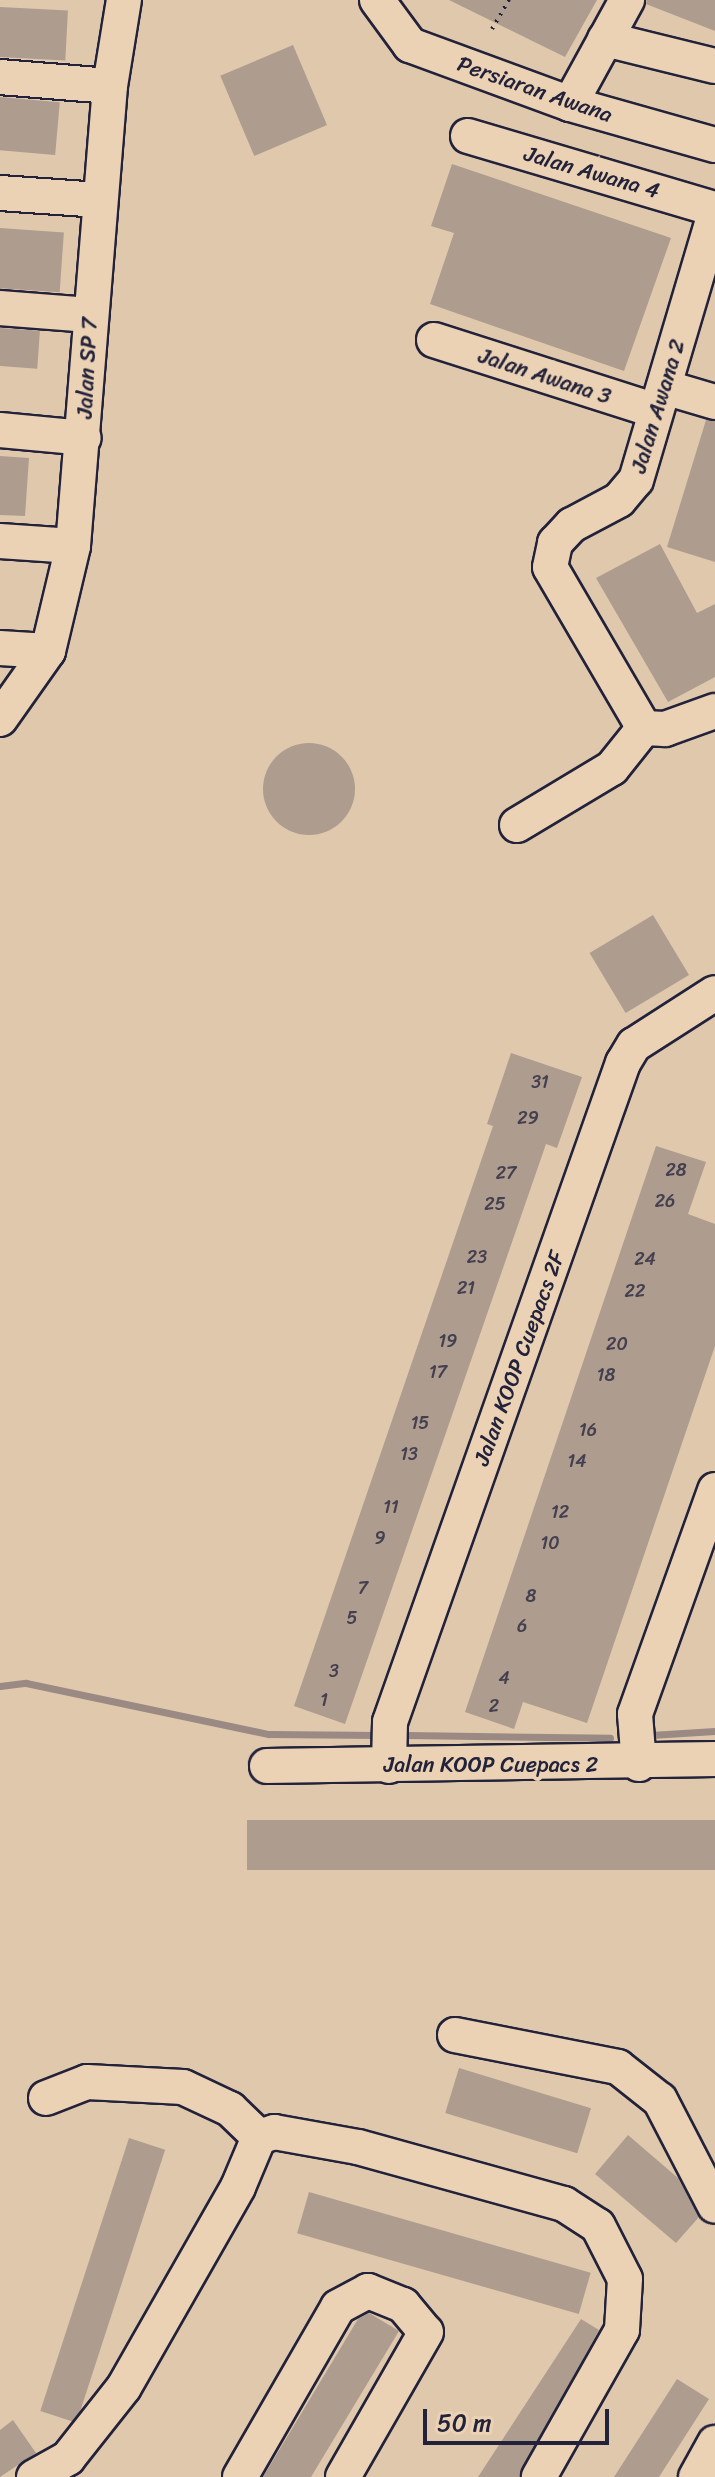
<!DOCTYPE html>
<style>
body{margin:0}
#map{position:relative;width:715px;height:2477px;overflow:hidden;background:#e0c8ad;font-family:Sriracha,sans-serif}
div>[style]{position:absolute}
.stream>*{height:7px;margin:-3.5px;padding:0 3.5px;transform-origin:3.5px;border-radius:3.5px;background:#9a8a83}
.building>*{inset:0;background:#ae9c8f;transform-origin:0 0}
.round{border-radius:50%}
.path>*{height:4px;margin-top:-2px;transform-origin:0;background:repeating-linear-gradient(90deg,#22223b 0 2px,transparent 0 8px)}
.roads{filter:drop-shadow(2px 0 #22223b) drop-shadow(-2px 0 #22223b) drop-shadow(0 2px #22223b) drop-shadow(0 -2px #22223b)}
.minor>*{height:34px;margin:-17px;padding:0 17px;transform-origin:17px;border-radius:17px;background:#ecd2b4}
span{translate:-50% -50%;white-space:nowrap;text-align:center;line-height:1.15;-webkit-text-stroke:8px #ecd2b4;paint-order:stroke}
.number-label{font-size:18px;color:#454050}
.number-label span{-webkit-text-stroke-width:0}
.street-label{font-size:22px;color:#22223b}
.scale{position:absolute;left:423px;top:2409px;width:186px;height:36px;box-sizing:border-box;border:4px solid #22223b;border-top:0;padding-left:10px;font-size:24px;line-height:28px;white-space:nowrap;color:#22223b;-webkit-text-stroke:6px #ecd2b4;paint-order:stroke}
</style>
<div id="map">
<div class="stream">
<i style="left:0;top:1686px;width:26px;rotate:-7deg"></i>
<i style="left:26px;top:1683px;width:248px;rotate:11.9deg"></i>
<i style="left:269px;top:1734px;width:110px;rotate:0.5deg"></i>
<i style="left:407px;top:1735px;width:203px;rotate:0.8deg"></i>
<i style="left:651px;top:1735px;width:64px;rotate:-3.6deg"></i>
</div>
<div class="building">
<i style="clip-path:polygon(449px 0,597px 0,565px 57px)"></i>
<i style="clip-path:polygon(647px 0,715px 0,715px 31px,646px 4px)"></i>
<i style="left:0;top:7px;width:68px;height:50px;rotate:3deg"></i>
<i style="left:293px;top:45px;width:87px;height:79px;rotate:67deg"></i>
<i style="left:0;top:97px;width:60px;height:53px;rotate:5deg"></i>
<i style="clip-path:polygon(452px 164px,671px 238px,624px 371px,430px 304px,454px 233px,431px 226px)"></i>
<i style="left:0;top:228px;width:64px;height:60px;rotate:4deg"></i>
<i style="left:0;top:328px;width:40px;height:38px;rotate:4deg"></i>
<i style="clip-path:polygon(706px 420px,715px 421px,715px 562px,667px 547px)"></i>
<i style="clip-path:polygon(0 456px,29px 458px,25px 516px,0 515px)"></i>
<i style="clip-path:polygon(660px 544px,697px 613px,715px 604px,715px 677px,668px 702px,596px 578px)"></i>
<i class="round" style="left:263px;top:743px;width:92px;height:92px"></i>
<i style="left:653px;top:915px;width:70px;height:74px;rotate:59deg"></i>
<i style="clip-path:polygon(511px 1053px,582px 1077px,557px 1148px,546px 1144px,345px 1724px,294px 1706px,493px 1126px,487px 1124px)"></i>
<i style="clip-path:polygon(656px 1146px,706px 1162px,688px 1214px,715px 1224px,715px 1346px,587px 1723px,523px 1702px,514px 1729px,465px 1712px)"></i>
<i style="left:715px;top:1820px;width:50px;height:468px;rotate:90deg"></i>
<i style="left:459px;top:2068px;width:138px;height:47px;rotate:17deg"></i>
<i style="clip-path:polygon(628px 2135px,678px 2178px,699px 2217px,676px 2243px,595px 2174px)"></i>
<i style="left:129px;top:2138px;width:38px;height:287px;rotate:18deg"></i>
<i style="left:309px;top:2192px;width:293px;height:43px;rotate:16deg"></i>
<i style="clip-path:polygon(369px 2313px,399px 2331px,311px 2477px,263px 2477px,358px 2319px)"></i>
<i style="clip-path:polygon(581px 2319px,599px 2330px,519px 2477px,478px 2477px)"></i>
<i style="clip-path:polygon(677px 2379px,709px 2399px,659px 2477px,614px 2477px)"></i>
<i style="clip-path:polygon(13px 2420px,36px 2453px,0 2477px,0 2430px)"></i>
</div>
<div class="path">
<i style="left:492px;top:29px;width:34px;rotate:-60deg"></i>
</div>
<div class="roads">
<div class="minor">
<i style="left:377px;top:0;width:56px;rotate:53.7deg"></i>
<i style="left:410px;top:45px;width:171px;rotate:20.2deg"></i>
<i style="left:570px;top:104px;width:151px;rotate:15.8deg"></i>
<i style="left:605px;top:39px;width:113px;rotate:13.8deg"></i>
<i style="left:0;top:77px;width:110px;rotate:4.7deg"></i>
<i style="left:570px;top:104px;width:119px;rotate:-61.3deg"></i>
<i style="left:468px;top:136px;width:258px;rotate:16.5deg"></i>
<i style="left:0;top:193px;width:100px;rotate:4deg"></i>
<i style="left:0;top:308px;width:89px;rotate:4.5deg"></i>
<i style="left:434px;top:340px;width:233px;rotate:17.7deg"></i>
<i style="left:664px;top:387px;width:53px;rotate:16.4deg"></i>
<i style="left:0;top:430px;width:84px;rotate:5.4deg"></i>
<i style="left:0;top:541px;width:73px;rotate:3.9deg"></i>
<i style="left:0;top:648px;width:48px;rotate:3.6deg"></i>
<i style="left:0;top:719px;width:83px;rotate:-54.8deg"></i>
<i style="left:48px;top:651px;width:108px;rotate:-76.6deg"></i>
<i style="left:73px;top:546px;width:461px;rotate:-85.4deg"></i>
<i style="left:110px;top:86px;width:87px;rotate:-80.8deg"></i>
<i style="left:644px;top:728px;width:186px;rotate:-120.3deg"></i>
<i style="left:550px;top:567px;width:25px;rotate:-78deg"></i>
<i style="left:555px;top:543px;width:25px;rotate:-47deg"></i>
<i style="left:572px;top:525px;width:53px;rotate:-28deg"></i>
<i style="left:619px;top:500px;width:26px;rotate:-50deg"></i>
<i style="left:636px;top:480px;width:277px;rotate:-73.5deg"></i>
<i style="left:644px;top:728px;width:21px;rotate:3deg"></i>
<i style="left:665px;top:729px;width:53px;rotate:-19.8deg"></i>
<i style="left:517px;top:825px;width:111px;rotate:-31deg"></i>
<i style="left:612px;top:768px;width:51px;rotate:-51.3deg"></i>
<i style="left:639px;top:1764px;width:50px;rotate:-94.6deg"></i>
<i style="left:635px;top:1714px;width:238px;rotate:-70.3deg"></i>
<i style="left:267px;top:1766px;width:448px;rotate:-0.9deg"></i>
<i style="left:389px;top:1766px;width:44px;rotate:-88.7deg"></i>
<i style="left:390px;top:1722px;width:699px;rotate:-70.53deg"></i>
<i style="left:623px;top:1063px;width:21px;rotate:-59deg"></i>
<i style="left:634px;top:1045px;width:96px;rotate:-32.7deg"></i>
<i style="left:455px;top:2035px;width:166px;rotate:11.1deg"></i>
<i style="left:618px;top:2067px;width:53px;rotate:38.2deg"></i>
<i style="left:660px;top:2100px;width:119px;rotate:62.6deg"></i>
<i style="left:46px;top:2098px;width:44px;rotate:-21.3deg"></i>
<i style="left:87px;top:2082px;width:96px;rotate:3deg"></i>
<i style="left:183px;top:2087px;width:52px;rotate:25.1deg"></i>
<i style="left:230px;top:2109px;width:40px;rotate:44deg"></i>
<i style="left:34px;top:2477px;width:39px;rotate:-29deg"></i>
<i style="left:68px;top:2458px;width:90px;rotate:-51.7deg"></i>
<i style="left:124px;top:2387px;width:230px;rotate:-60.3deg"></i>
<i style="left:238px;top:2187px;width:54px;rotate:-67.2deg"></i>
<i style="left:259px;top:2137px;width:16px;rotate:-18deg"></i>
<i style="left:274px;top:2132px;width:85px;rotate:10.1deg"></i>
<i style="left:358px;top:2147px;width:214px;rotate:15.5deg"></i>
<i style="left:564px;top:2204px;width:40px;rotate:32.9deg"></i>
<i style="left:598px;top:2226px;width:59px;rotate:63deg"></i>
<i style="left:625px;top:2279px;width:51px;rotate:93.4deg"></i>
<i style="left:622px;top:2330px;width:169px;rotate:119.5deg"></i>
<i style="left:240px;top:2477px;width:196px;rotate:-60deg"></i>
<i style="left:338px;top:2307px;width:34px;rotate:-28deg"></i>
<i style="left:368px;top:2291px;width:38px;rotate:22deg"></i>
<i style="left:403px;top:2305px;width:35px;rotate:50deg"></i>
<i style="left:426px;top:2332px;width:167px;rotate:119.8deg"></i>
<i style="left:696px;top:2477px;width:39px;rotate:-61deg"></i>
</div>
</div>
<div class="number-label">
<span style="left:540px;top:1082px">31</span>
<span style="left:528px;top:1118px">29</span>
<span style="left:676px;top:1170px">28</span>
<span style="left:506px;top:1173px">27</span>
<span style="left:665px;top:1201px">26</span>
<span style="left:495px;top:1204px">25</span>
<span style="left:477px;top:1257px">23</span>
<span style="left:645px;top:1259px">24</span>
<span style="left:466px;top:1288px">21</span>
<span style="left:635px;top:1291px">22</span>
<span style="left:448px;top:1341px">19</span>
<span style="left:617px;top:1344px">20</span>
<span style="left:438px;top:1372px">17</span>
<span style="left:606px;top:1375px">18</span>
<span style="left:420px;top:1423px">15</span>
<span style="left:588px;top:1430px">16</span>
<span style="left:409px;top:1454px">13</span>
<span style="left:577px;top:1461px">14</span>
<span style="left:391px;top:1507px">11</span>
<span style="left:560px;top:1512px">12</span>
<span style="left:380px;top:1538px">9</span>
<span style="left:550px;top:1543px">10</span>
<span style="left:363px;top:1588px">7</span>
<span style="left:531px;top:1596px">8</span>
<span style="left:352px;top:1618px">5</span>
<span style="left:522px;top:1626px">6</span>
<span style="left:334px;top:1671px">3</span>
<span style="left:504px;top:1678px">4</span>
<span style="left:324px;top:1700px">1</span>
<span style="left:494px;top:1706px">2</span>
</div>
<div class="street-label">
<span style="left:535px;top:89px;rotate:19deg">Persiaran Awana</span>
<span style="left:592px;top:172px;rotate:16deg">Jalan Awana 4</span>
<span style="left:87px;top:368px;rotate:-87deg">Jalan SP 7</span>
<span style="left:545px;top:376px;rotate:18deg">Jalan Awana 3</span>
<span style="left:658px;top:406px;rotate:-73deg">Jalan Awana 2</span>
<span style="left:519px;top:1358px;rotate:-70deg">Jalan KOOP Cuepacs 2F</span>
<span style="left:491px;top:1765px">Jalan KOOP Cuepacs 2</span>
</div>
<div class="scale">50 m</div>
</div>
